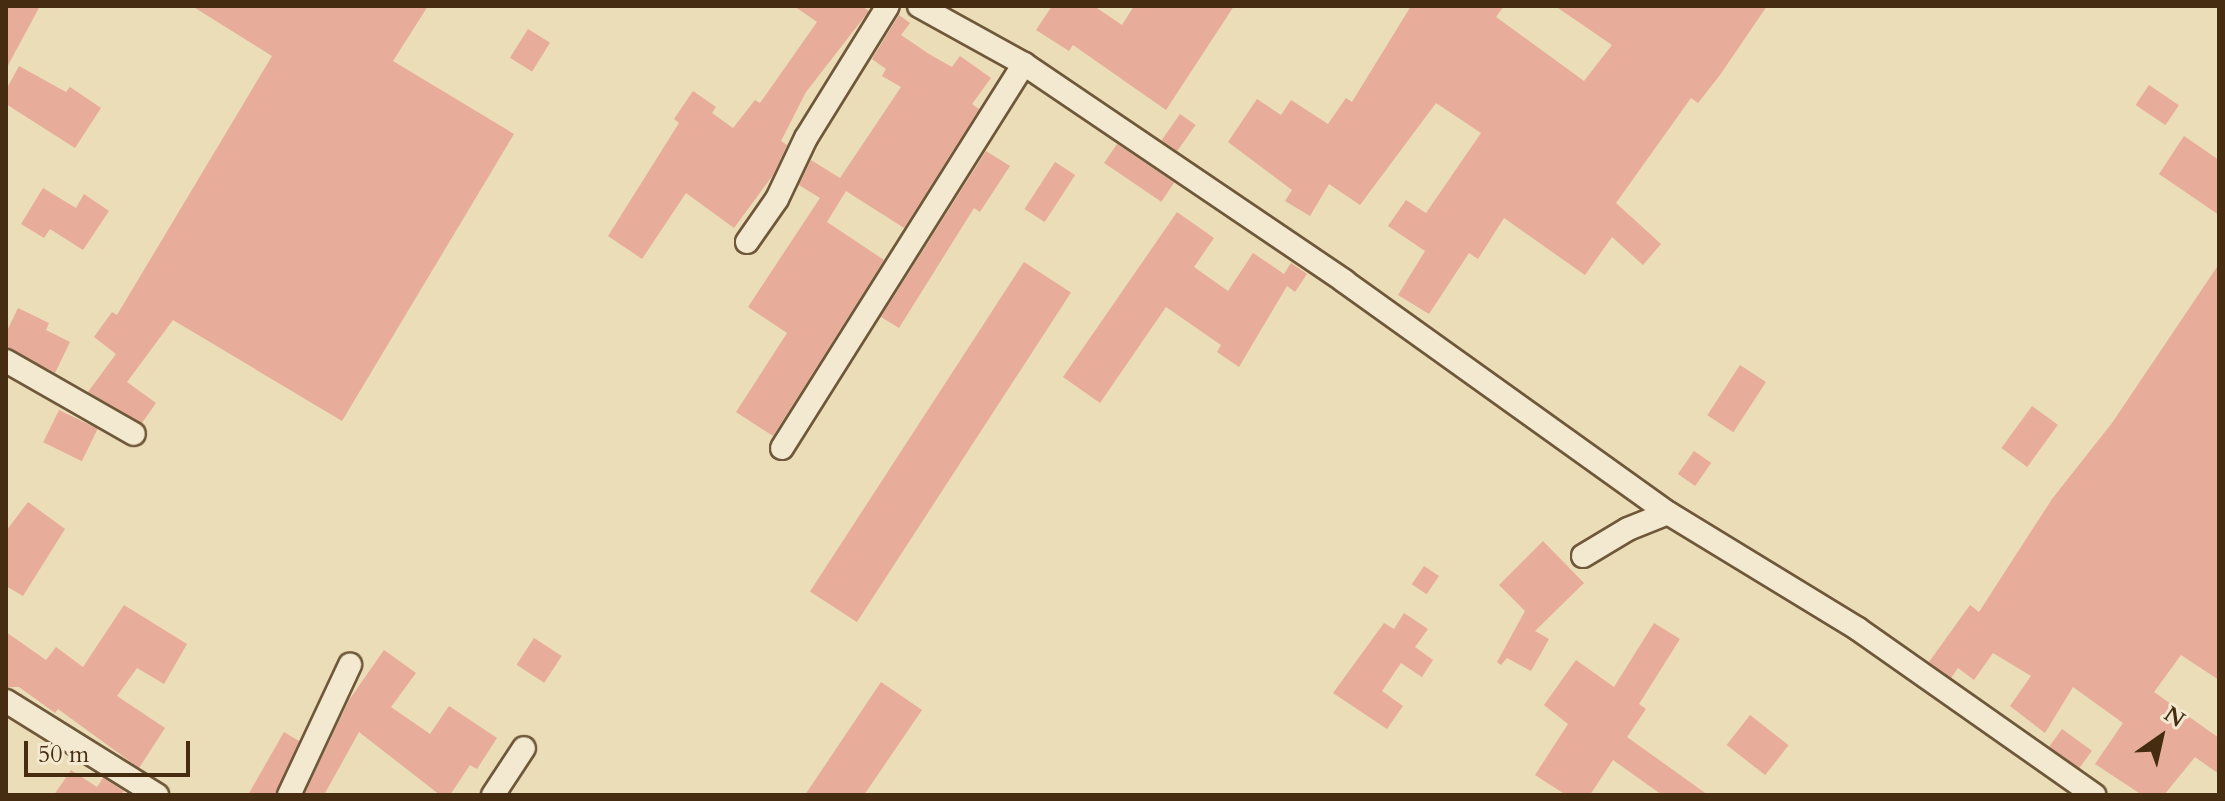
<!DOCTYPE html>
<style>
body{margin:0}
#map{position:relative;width:2225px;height:801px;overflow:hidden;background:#ebddb7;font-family:Cardo,serif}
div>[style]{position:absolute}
.building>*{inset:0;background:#e7ac9a;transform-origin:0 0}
.roads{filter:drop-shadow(2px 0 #6f583a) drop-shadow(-2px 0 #6f583a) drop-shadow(0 2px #6f583a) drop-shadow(0 -2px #6f583a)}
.minor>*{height:22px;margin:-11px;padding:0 11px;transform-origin:11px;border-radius:11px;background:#f2e9d0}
span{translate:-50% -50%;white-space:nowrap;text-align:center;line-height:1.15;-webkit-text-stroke:7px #f2e9d0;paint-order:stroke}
.frame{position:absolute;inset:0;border:8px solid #462c10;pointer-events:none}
.north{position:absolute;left:2121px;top:697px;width:80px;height:80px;-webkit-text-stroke:6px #f2e9d0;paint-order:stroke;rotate:34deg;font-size:22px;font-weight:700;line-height:32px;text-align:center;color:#462c10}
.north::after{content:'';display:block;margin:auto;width:28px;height:36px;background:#462c10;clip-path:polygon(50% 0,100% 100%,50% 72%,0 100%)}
.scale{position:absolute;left:24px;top:741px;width:166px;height:36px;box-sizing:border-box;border:4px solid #462c10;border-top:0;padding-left:10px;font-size:24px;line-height:28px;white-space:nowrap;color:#462c10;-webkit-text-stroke:6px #f2e9d0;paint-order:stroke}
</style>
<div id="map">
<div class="building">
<i style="clip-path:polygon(6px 6px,40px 6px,6px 69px)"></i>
<i style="clip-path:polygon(192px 6px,428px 6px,393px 61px,514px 134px,342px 421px,173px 320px,127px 382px,156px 403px,142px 423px,88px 392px,116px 354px,94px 337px,112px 312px,117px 315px,272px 56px)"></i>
<i style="clip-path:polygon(794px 6px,861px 6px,869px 11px,806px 92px,781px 141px,787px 145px,773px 175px,734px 228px,686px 193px,642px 259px,608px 236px,679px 123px,674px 119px,693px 91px,716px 107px,712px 113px,733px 128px,755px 100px,760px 103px,817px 22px)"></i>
<i style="clip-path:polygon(1052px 6px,1094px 6px,1122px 25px,1134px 6px,1234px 6px,1166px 110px,1073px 45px,1069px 51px,1036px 30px)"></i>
<i style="clip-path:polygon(1411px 6px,1504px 6px,1496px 17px,1584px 81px,1612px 45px,1555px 6px,1767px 6px,1720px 75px,1698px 103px,1691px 98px,1616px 203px,1661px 244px,1643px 265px,1612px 237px,1585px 275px,1504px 218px,1478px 259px,1469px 253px,1429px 314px,1398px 295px,1425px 251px,1388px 226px,1406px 200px,1426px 213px,1481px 133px,1436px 103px,1360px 205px,1329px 184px,1310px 216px,1285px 201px,1292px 190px,1228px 142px,1257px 99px,1281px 115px,1291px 100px,1328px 124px,1346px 98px,1352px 102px)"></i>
<i style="clip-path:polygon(899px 15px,910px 23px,901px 35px,929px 54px,952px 67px,960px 56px,991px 78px,972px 104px,979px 109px,904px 228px,846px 191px,827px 222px,884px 260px,773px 436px,736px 412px,787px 333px,748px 307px,820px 198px,799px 185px,811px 160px,840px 178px,901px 87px,882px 76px,886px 69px,872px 59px)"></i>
<i style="left:528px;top:29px;width:26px;height:34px;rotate:32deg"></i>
<i style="clip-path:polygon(19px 66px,66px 92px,70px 87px,101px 108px,75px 148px,6px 104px,6px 90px)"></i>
<i style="left:2149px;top:85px;width:36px;height:24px;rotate:34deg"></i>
<i style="left:1180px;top:114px;width:19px;height:32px;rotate:35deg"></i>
<i style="clip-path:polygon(2184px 136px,2219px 160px,2219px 215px,2159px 174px)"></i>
<i style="left:1117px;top:144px;width:69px;height:23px;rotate:34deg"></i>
<i style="clip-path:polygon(986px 151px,1010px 166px,980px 212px,974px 208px,899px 328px,881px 317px)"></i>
<i style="left:1055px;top:162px;width:24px;height:56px;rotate:33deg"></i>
<i style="clip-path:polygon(43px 188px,76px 208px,84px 194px,109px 211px,83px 250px,50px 229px,44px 238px,21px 224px)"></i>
<i style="clip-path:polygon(1177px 212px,1214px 238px,1194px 267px,1228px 291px,1253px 253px,1284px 274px,1291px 263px,1307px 274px,1295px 292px,1287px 286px,1239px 367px,1217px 352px,1221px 345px,1166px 307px,1100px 403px,1063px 377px)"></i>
<i style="left:1024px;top:262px;width:56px;height:393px;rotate:33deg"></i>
<i style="clip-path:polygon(2219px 264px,2219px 680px,2181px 655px,2154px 692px,2219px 738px,2219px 774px,2195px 757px,2164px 795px,2142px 795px,2095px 764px,2123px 723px,2073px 687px,2045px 733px,2010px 706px,2031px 676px,1993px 653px,1974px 680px,1958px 668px,1951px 678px,1929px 662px,1970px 605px,1979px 612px,2052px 499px,2112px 423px)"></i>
<i style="clip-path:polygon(18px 308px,49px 323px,46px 330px,70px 342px,55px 373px,6px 347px,6px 333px)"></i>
<i style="left:1740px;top:365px;width:31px;height:60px;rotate:33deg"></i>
<i style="left:2032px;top:406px;width:32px;height:52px;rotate:36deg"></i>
<i style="left:59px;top:410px;width:43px;height:36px;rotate:26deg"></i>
<i style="left:1694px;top:451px;width:21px;height:28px;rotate:35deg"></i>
<i style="clip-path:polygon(28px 502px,65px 529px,23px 596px,6px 586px,6px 531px)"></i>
<i style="clip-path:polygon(1543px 541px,1584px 583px,1535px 631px,1549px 639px,1531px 671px,1507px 658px,1501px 665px,1497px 662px,1525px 611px,1499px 585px)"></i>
<i style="left:1424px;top:566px;width:18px;height:22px;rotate:34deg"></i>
<i style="clip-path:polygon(124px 605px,187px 644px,164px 684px,137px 668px,117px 696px,165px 728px,139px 768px,58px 709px,55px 713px,19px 687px,6px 687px,6px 632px,46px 660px,56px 647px,83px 667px)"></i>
<i style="clip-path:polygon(1404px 613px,1428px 629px,1415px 647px,1433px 660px,1422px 677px,1401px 663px,1382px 691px,1403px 706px,1387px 729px,1333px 693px,1384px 623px,1394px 629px)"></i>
<i style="clip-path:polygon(1654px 623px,1680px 639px,1639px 704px,1646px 709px,1627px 737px,1708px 795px,1662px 795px,1613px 760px,1590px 795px,1566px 795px,1535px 775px,1568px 724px,1544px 705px,1576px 660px,1614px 687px)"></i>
<i style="left:534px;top:638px;width:33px;height:32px;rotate:33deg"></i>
<i style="clip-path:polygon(384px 650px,416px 673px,391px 707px,430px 734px,449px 706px,497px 738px,477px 769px,470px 765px,450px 795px,440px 795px,359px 732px,324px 795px,304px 795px,349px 700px)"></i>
<i style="clip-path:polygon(881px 682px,922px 710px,864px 795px,805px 795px)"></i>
<i style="left:1750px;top:715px;width:49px;height:38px;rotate:38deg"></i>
<i style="left:2062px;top:729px;width:37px;height:22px;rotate:36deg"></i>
<i style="clip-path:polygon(284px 732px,299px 741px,275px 795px,248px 795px)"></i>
<i style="clip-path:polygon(71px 770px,97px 787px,103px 778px,124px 791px,121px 795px,54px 795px)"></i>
</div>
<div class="roads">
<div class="minor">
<i style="left:919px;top:6px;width:120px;rotate:28.9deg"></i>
<i style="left:1024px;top:64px;width:387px;rotate:34.1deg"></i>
<i style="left:1344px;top:281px;width:398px;rotate:35.6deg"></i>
<i style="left:1668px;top:513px;width:223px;rotate:31.4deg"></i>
<i style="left:1858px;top:629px;width:289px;rotate:35.1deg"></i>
<i style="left:747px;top:242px;width:52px;rotate:-55.1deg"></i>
<i style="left:777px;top:199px;width:68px;rotate:-64.6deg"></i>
<i style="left:806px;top:138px;width:155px;rotate:-58.2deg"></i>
<i style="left:6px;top:361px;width:147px;rotate:29.7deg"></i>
<i style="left:782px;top:448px;width:454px;rotate:-57.8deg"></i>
<i style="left:1583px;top:556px;width:52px;rotate:-31deg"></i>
<i style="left:1628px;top:529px;width:43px;rotate:-21.8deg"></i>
<i style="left:6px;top:701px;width:178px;rotate:31.9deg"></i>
<i style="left:289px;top:795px;width:144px;rotate:-64.9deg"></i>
<i style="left:493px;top:795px;width:56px;rotate:-56.6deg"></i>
</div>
</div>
<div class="frame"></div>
<div class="north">N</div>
<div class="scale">50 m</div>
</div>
